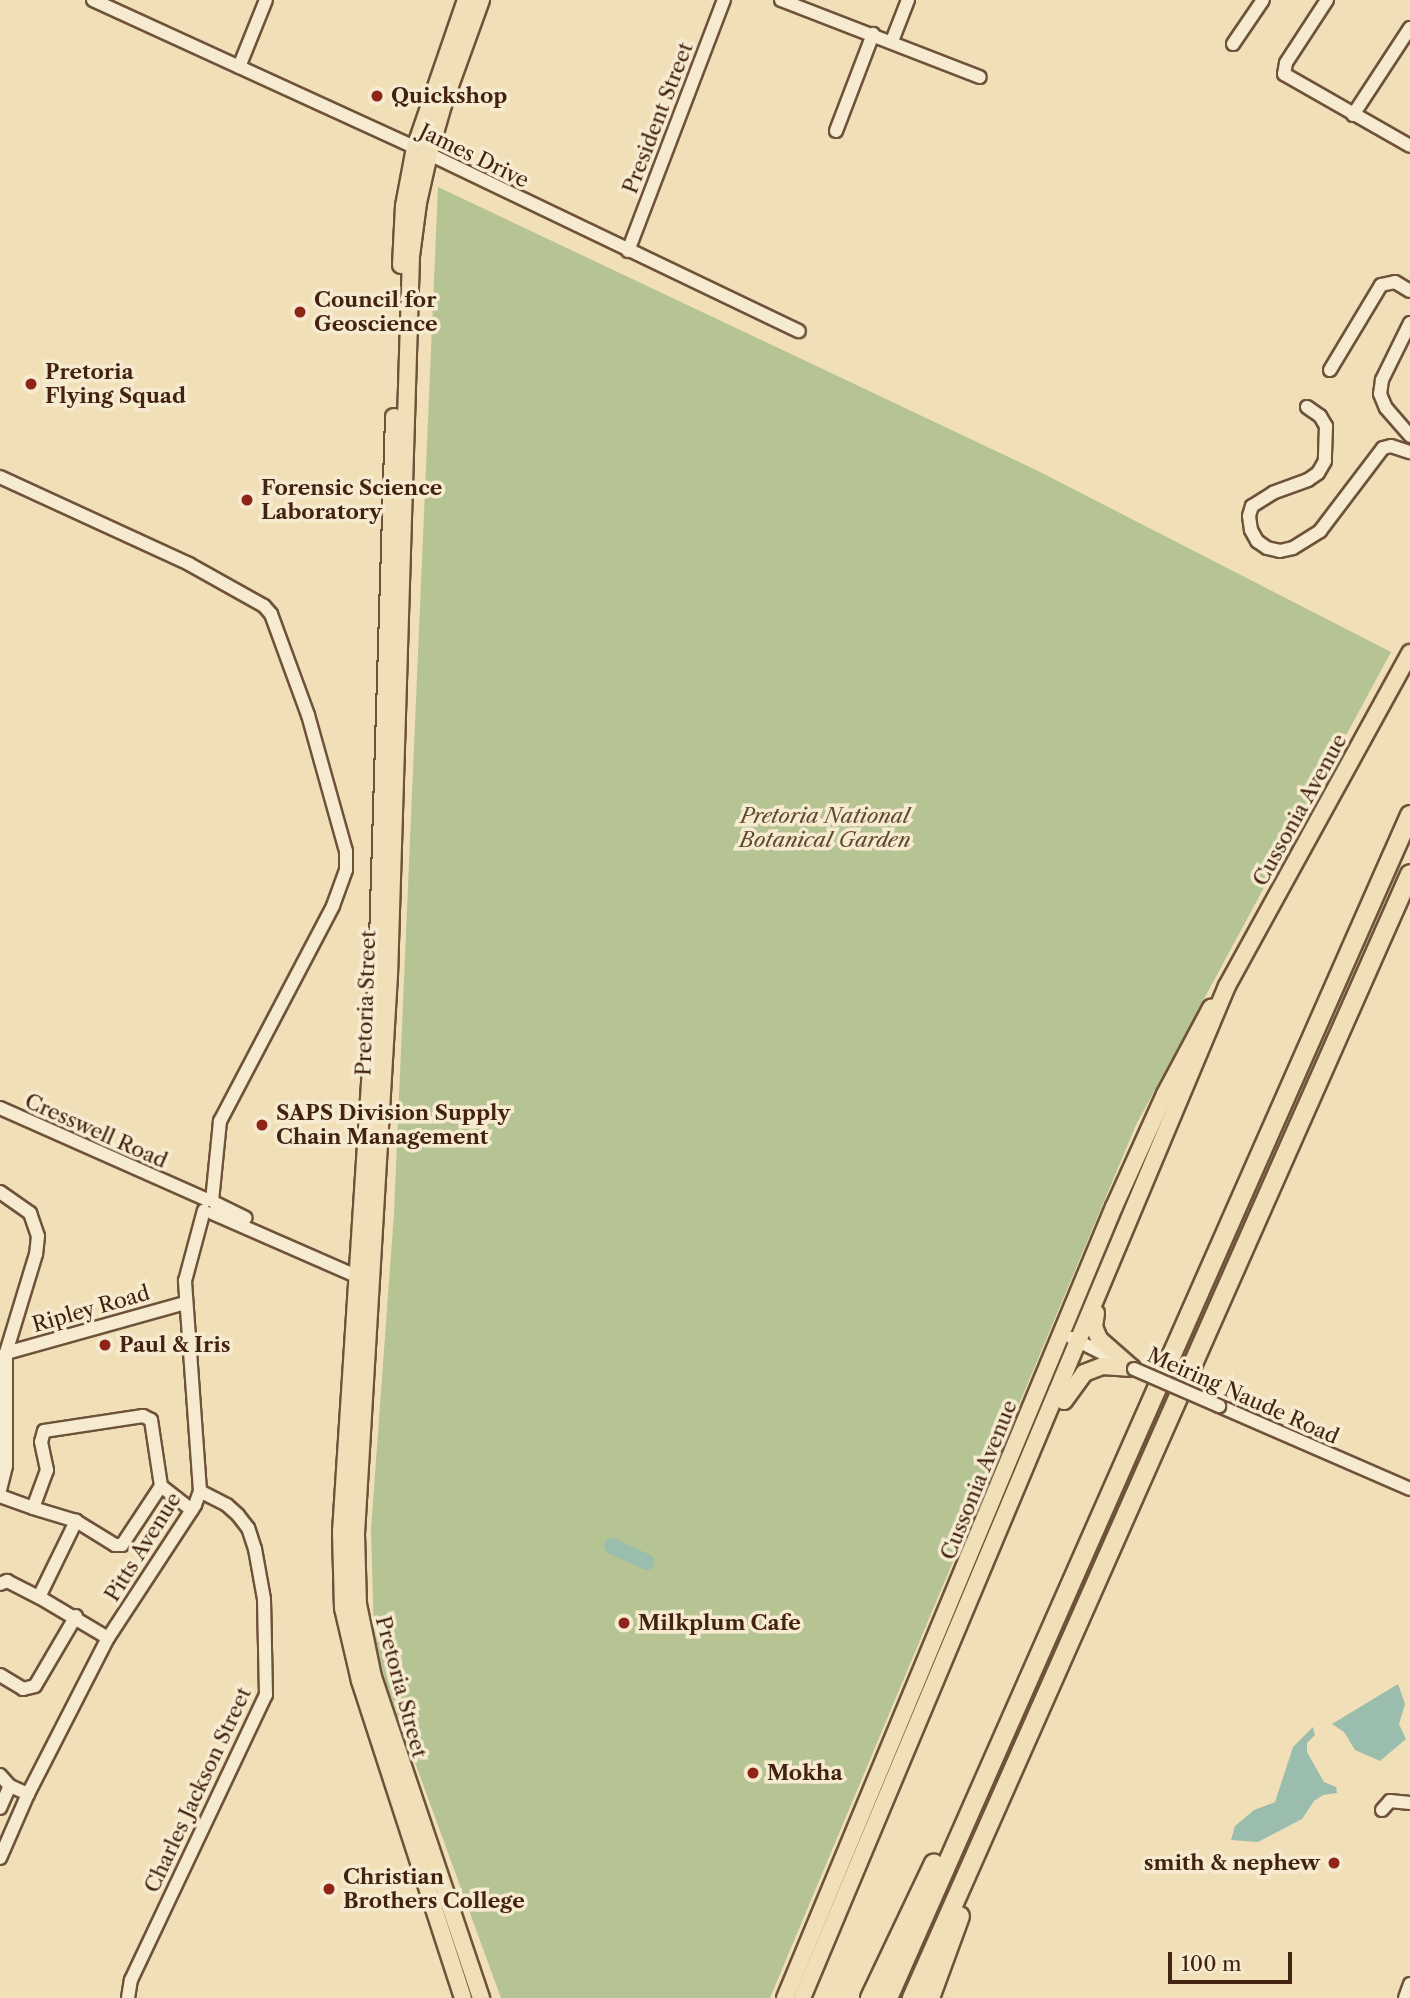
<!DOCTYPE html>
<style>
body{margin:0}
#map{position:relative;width:1410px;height:1998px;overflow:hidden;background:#f1e0b7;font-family:"Libre Caslon Text",serif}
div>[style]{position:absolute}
.green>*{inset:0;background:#b6c392}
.water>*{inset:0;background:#9bbdad}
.river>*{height:16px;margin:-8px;padding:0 8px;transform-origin:8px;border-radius:8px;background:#9bbdad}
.roads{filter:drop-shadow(2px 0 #6e523a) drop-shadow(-2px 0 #6e523a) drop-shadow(0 2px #6e523a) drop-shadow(0 -2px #6e523a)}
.minor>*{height:12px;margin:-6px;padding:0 6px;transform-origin:6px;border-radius:6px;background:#f6ebd0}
.major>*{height:16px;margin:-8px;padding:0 8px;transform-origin:8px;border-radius:8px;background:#f1e0b7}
.highway>*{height:18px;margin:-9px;padding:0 9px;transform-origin:9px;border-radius:9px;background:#f1e0b7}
.bridges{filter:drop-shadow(2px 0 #6e523a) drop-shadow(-2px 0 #6e523a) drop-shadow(0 2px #6e523a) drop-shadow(0 -2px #6e523a)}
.minor-bridge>*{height:12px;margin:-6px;padding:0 6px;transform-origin:6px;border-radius:6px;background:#f6ebd0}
.dots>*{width:19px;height:19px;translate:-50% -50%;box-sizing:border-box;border:4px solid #f6ebd0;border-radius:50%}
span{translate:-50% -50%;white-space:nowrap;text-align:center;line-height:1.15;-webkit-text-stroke:7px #f6ebd0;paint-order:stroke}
.poi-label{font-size:21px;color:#432210;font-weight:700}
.left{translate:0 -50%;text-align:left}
.right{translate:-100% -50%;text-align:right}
.street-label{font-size:21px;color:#432210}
.park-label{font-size:21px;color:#604a30;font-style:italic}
.scale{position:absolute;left:1168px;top:1952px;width:124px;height:32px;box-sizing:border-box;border:4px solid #432210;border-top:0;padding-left:9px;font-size:21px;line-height:24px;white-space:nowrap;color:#432210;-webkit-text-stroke:5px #f6ebd0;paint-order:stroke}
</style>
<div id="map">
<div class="green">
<i style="clip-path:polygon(438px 187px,1038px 471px,1391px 652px,1136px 1125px,770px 1998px,501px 1998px,386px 1683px,374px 1638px,371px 1529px,394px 1213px)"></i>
</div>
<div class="water">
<i style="clip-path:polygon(1398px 1684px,1405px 1704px,1399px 1724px,1406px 1739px,1380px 1761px,1355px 1750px,1344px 1732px,1332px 1724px)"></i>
<i style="clip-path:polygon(1313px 1727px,1315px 1735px,1307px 1743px,1307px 1752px,1324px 1782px,1336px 1787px,1337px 1793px,1323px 1795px,1314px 1801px,1302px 1819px,1258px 1842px,1231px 1840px,1235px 1826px,1254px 1810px,1275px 1802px,1293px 1747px)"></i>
</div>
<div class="river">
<i style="left:612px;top:1546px;width:38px;rotate:25deg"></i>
</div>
<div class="roads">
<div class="minor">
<i style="left:93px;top:0;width:370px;rotate:24.6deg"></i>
<i style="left:429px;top:154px;width:410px;rotate:25.6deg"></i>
<i style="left:781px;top:0;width:213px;rotate:21.2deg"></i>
<i style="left:1327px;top:0;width:75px;rotate:123.1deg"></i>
<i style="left:1286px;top:63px;width:11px;rotate:100deg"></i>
<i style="left:1284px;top:74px;width:145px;rotate:29.7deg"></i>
<i style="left:892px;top:41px;width:44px;rotate:-68.7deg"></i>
<i style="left:1233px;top:44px;width:53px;rotate:-55.7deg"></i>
<i style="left:239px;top:67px;width:72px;rotate:-68.1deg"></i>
<i style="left:1353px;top:115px;width:104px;rotate:-56.8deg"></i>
<i style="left:836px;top:131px;width:104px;rotate:-69.1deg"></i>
<i style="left:628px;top:251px;width:269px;rotate:-69.1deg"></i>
<i style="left:1410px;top:323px;width:64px;rotate:116.2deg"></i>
<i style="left:1382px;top:380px;width:14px;rotate:98deg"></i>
<i style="left:1380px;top:394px;width:15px;rotate:67deg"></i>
<i style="left:1386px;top:408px;width:37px;rotate:49deg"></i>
<i style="left:1330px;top:370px;width:99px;rotate:-59deg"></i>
<i style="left:1381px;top:285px;width:14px;rotate:-12deg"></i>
<i style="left:1395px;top:282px;width:17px;rotate:31deg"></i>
<i style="left:1307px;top:407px;width:16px;rotate:35deg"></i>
<i style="left:1320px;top:416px;width:12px;rotate:59deg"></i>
<i style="left:1326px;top:426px;width:35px;rotate:92deg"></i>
<i style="left:1325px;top:461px;width:14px;rotate:120deg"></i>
<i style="left:1318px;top:473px;width:12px;rotate:145deg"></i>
<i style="left:1308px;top:480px;width:37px;rotate:160deg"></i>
<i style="left:1273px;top:493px;width:25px;rotate:148deg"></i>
<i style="left:1252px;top:506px;width:10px;rotate:107deg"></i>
<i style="left:1249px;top:516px;width:14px;rotate:82deg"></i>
<i style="left:1251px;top:530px;width:13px;rotate:61deg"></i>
<i style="left:1257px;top:541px;width:12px;rotate:35deg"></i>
<i style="left:1267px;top:548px;width:13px;rotate:13deg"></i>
<i style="left:1280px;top:551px;width:13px;rotate:-13deg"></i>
<i style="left:1293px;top:548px;width:32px;rotate:-32deg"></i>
<i style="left:1320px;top:531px;width:104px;rotate:-52.8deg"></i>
<i style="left:1383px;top:448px;width:8px;rotate:-14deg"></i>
<i style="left:1391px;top:446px;width:20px;rotate:18deg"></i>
<i style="left:0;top:477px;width:208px;rotate:24.7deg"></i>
<i style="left:189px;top:564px;width:86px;rotate:29.2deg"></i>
<i style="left:264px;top:606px;width:11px;rotate:49deg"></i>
<i style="left:271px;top:614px;width:108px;rotate:69.9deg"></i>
<i style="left:308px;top:715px;width:141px;rotate:74.4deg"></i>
<i style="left:346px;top:851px;width:19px;rotate:90deg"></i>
<i style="left:346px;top:870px;width:38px;rotate:110deg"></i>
<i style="left:333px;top:906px;width:243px;rotate:117.7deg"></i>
<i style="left:220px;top:1121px;width:80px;rotate:95.7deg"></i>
<i style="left:0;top:1108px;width:227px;rotate:23.9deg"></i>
<i style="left:0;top:1192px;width:37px;rotate:35deg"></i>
<i style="left:30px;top:1213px;width:24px;rotate:71deg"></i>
<i style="left:38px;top:1236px;width:18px;rotate:96deg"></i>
<i style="left:36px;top:1254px;width:103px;rotate:106.9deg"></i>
<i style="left:6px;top:1353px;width:113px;rotate:90deg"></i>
<i style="left:6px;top:1466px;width:25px;rotate:104deg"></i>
<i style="left:215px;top:1203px;width:34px;rotate:26deg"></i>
<i style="left:212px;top:1213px;width:165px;rotate:23.6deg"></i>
<i style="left:1072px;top:1338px;width:51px;rotate:26.6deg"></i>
<i style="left:6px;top:1353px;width:186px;rotate:-15.6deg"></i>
<i style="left:1219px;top:1406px;width:208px;rotate:23.5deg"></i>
<i style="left:161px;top:1486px;width:39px;rotate:38deg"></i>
<i style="left:0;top:1496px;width:35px;rotate:20deg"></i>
<i style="left:33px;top:1508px;width:45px;rotate:16.8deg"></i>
<i style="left:76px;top:1521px;width:46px;rotate:31.6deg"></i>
<i style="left:115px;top:1545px;width:7px"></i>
<i style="left:122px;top:1545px;width:71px;rotate:-56.5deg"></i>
<i style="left:161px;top:1486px;width:67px;rotate:-98.6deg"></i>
<i style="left:151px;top:1420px;width:9px;rotate:-153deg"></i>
<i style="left:143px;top:1416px;width:100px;rotate:171.4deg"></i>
<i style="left:44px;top:1431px;width:11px;rotate:105deg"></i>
<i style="left:41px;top:1442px;width:29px;rotate:78deg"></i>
<i style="left:47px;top:1470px;width:40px;rotate:110.2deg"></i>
<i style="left:0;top:1584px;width:8px;rotate:-23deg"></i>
<i style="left:7px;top:1581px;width:36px;rotate:27deg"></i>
<i style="left:39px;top:1597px;width:80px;rotate:30.7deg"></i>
<i style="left:39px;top:1597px;width:85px;rotate:-64deg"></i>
<i style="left:0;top:1675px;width:27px;rotate:31deg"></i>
<i style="left:23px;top:1689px;width:12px;rotate:-14deg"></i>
<i style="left:35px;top:1686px;width:81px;rotate:-59.6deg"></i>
<i style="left:0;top:1775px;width:15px;rotate:48deg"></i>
<i style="left:10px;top:1786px;width:20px;rotate:24deg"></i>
<i style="left:0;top:1808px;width:24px;rotate:-66deg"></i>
<i style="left:1382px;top:1810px;width:12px;rotate:-48deg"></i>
<i style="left:1390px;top:1801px;width:20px;rotate:6deg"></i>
<i style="left:0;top:1858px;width:70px;rotate:-66.4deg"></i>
<i style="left:28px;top:1794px;width:175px;rotate:-62.9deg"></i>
<i style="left:108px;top:1638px;width:159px;rotate:-56.8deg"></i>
<i style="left:195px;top:1505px;width:15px;rotate:-70deg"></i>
<i style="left:200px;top:1491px;width:211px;rotate:-94.1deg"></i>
<i style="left:185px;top:1281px;width:73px;rotate:-75deg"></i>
<i style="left:128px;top:1998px;width:18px;rotate:-81deg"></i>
<i style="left:131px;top:1980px;width:315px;rotate:-64.7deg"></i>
<i style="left:266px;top:1695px;width:96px;rotate:-91.2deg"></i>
<i style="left:264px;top:1599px;width:51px;rotate:-100.2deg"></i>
<i style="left:255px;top:1549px;width:22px;rotate:-108deg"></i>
<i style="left:248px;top:1528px;width:16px;rotate:-128deg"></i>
<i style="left:238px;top:1515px;width:15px;rotate:-138deg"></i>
<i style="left:227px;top:1505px;width:30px;rotate:-153deg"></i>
<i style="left:1405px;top:1998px;width:15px;rotate:-70deg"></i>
</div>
<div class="major">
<i style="left:481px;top:0;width:112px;rotate:109.9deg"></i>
<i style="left:443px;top:105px;width:51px;rotate:105.9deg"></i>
<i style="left:429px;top:154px;width:50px;rotate:102.7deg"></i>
<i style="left:418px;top:203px;width:53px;rotate:97.5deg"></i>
<i style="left:411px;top:256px;width:719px;rotate:91.75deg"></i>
<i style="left:389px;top:975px;width:560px;rotate:93.38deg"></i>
<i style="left:356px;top:1534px;width:70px;rotate:88.4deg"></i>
<i style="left:358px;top:1604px;width:75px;rotate:78.4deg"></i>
<i style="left:373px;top:1677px;width:339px;rotate:71.4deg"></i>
<i style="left:401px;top:265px;width:59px;rotate:-87.1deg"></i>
<i style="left:404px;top:206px;width:59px;rotate:-79.3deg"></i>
<i style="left:415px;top:148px;width:157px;rotate:-71deg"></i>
<i style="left:394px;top:417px;width:557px;rotate:91.75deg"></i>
<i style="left:377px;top:974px;width:559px;rotate:93.69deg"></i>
<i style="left:341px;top:1532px;width:76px;rotate:88.5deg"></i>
<i style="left:343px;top:1608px;width:75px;rotate:76.9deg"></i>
<i style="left:360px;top:1681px;width:333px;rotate:72deg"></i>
<i style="left:1096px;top:1313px;width:14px;rotate:98deg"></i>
<i style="left:1094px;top:1327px;width:13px;rotate:67deg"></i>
<i style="left:1099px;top:1339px;width:44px;rotate:41.3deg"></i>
<i style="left:1064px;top:1401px;width:34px;rotate:-54deg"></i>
<i style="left:1084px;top:1373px;width:19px;rotate:-21deg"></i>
<i style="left:1102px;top:1366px;width:30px;rotate:4deg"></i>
<i style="left:785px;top:1998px;width:857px;rotate:-67.42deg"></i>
<i style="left:1114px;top:1207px;width:124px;rotate:-65.7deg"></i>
<i style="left:1165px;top:1094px;width:98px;rotate:-61.9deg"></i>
<i style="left:802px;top:1998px;width:1098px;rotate:-67.22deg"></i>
<i style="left:1227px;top:986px;width:380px;rotate:-61.2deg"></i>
</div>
<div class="highway">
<i style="left:870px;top:1998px;width:149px;rotate:-64.6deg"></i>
<i style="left:888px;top:1998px;width:1293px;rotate:-66.19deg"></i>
<i style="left:912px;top:1998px;width:1229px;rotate:-66.1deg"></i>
<i style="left:930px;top:1998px;width:87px;rotate:-69.9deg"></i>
</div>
</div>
<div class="bridges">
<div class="minor-bridge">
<i style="left:1134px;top:1369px;width:93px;rotate:23.5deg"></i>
</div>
</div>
<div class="dots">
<i style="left:377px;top:96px;background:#8f2418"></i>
<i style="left:300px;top:312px;background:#8f2418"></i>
<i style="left:31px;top:384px;background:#8f2418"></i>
<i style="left:247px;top:500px;background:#8f2418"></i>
<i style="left:262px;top:1125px;background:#8f2418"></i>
<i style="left:105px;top:1345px;background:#8f2418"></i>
<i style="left:624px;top:1623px;background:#8f2418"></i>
<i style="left:753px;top:1773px;background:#8f2418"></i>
<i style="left:1334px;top:1863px;background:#8f2418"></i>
<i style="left:329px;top:1889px;background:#8f2418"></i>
</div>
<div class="poi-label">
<span class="left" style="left:391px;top:96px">Quickshop</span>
<span class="left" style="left:314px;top:312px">Council for<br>Geoscience</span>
<span class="left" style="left:45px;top:384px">Pretoria<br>Flying Squad</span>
<span class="left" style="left:261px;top:500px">Forensic Science<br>Laboratory</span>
<span class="left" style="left:276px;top:1125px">SAPS Division Supply<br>Chain Management</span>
<span class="left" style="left:119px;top:1345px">Paul &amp; Iris</span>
<span class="left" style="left:638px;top:1623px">Milkplum Cafe</span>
<span class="left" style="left:767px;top:1773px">Mokha</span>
<span class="right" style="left:1320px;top:1863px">smith &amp; nephew</span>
<span class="left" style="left:343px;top:1889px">Christian<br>Brothers College</span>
</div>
<div class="street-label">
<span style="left:658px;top:118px;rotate:-69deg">President Street</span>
<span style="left:474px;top:156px;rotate:26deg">James Drive</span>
<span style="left:1300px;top:810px;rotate:-61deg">Cussonia Avenue</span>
<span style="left:366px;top:1003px;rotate:-88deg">Pretoria Street</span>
<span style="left:96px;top:1131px;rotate:24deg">Cresswell Road</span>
<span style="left:91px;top:1309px;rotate:-16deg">Ripley Road</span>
<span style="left:1243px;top:1396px;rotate:24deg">Meiring Naude Road</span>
<span style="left:979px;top:1480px;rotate:-68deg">Cussonia Avenue</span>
<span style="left:143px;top:1547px;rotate:-58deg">Pitts Avenue</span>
<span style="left:401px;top:1687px;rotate:75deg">Pretoria Street</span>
<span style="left:198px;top:1790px;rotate:-65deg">Charles Jackson Street</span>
</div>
<div class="park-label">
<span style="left:825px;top:828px">Pretoria National<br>Botanical Garden</span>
</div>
<div class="scale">100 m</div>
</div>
